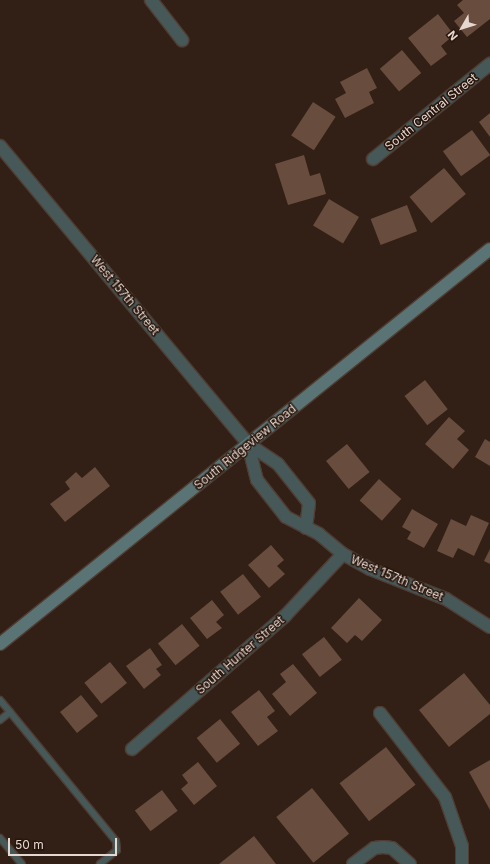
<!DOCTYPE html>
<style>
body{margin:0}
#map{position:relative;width:490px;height:864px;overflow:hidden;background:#321f15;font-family:Inter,sans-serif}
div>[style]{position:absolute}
.building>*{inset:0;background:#684c3d;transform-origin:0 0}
.roads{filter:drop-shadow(1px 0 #4f3d33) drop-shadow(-1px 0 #4f3d33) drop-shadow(0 1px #4f3d33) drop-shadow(0 -1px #4f3d33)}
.lane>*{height:6px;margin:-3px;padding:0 3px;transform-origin:3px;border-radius:3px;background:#475858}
.street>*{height:12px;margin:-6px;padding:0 6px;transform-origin:6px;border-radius:6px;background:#475858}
.secondary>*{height:12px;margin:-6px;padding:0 6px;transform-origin:6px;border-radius:6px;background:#5a7475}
span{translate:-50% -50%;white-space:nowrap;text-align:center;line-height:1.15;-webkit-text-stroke:3px #28150b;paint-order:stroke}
.street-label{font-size:12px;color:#e5d8d1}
.north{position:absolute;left:442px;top:8px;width:40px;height:40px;-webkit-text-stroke:3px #28150b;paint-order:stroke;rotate:231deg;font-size:11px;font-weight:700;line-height:16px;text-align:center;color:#e5d8d1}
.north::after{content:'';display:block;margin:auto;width:14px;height:18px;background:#e5d8d1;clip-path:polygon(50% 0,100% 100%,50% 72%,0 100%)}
.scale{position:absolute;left:8px;top:838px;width:109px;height:18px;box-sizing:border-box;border:2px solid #e5d8d1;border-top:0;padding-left:5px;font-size:12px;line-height:14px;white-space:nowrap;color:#e5d8d1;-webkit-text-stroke:3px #28150b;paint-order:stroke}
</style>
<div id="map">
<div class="building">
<i style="clip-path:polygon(463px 0,490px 0,490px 19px,467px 37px,454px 21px,464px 13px,457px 5px)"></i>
<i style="clip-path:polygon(438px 14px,454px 35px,441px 46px,447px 54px,431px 66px,408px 38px)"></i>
<i style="left:402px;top:50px;width:30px;height:29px;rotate:50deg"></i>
<i style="clip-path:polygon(367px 68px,377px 88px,369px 92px,374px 103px,345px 118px,335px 99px,346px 93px,340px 82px)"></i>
<i style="left:313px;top:102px;width:27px;height:40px;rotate:33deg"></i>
<i style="clip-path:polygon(490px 113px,490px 137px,479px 122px)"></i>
<i style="left:472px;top:130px;width:31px;height:36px;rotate:54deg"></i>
<i style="clip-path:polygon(304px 155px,310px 176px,320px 173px,326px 194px,288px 205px,275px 164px)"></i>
<i style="left:444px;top:168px;width:34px;height:45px;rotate:50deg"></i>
<i style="left:329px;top:199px;width:35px;height:31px;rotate:31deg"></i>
<i style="left:407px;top:205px;width:28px;height:39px;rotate:69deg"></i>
<i style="left:425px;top:380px;width:37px;height:26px;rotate:52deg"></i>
<i style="clip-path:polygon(449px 417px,465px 431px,457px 439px,469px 450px,453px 469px,425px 444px)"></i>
<i style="clip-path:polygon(485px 439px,490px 442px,490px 466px,475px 457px)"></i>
<i style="left:347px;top:444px;width:36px;height:27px;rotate:51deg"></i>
<i style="clip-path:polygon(95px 467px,110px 486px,65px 522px,50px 504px,70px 489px,65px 482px,76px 472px,82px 478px)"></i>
<i style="left:379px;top:479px;width:30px;height:29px;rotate:42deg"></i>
<i style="clip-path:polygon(412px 509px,438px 524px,424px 548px,407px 539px,411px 532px,402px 527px)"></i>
<i style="clip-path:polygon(471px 515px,489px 523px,474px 556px,458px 548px,453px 558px,437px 551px,451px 519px,466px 526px)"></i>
<i style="clip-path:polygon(271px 545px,284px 560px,277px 566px,285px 574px,269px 588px,248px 565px)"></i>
<i style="clip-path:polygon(490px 549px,490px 564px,484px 561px)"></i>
<i style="left:243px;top:574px;width:29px;height:29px;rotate:52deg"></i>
<i style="clip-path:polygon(359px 598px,382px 620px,362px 641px,355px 635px,347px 643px,331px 628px)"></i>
<i style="clip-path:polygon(212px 600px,224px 615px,216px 622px,222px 628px,207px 639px,190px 618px)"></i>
<i style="left:182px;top:624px;width:28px;height:31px;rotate:51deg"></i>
<i style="left:324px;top:637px;width:29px;height:28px;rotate:52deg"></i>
<i style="clip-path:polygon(150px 648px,162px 665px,156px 669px,161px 675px,144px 689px,126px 666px)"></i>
<i style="left:110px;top:662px;width:27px;height:33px;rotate:51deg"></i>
<i style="clip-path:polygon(293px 664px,317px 693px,290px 716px,272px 694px,286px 682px,280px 674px)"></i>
<i style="clip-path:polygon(464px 673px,490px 705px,490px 714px,449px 747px,419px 710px)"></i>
<i style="clip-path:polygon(259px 690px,275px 711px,267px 717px,278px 731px,258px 746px,231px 712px)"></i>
<i style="left:81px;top:695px;width:27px;height:27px;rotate:51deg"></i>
<i style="left:220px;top:719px;width:32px;height:30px;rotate:51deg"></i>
<i style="left:386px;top:747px;width:48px;height:59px;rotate:52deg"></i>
<i style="clip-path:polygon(490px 760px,490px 810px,469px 772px)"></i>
<i style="clip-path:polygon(198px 762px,217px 786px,194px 805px,181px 789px,188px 783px,182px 775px)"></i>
<i style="left:312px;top:788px;width:59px;height:46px;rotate:51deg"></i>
<i style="left:162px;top:790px;width:26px;height:34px;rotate:53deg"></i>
<i style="clip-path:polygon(254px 836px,276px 864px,219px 864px)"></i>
</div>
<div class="roads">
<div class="lane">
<i style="left:0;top:700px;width:16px;rotate:50deg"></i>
<i style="left:10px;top:712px;width:13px;rotate:141deg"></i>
<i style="left:10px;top:712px;width:167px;rotate:50.6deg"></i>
<i style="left:116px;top:841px;width:9px;rotate:84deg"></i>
<i style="left:117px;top:850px;width:22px;rotate:141deg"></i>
<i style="left:0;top:838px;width:34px;rotate:50deg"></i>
</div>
<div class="street">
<i style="left:151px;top:0;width:51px;rotate:52.2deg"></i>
<i style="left:0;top:146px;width:388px;rotate:50.2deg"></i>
<i style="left:373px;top:159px;width:151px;rotate:-39.1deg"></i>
<i style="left:306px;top:528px;width:25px;rotate:-83deg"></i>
<i style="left:309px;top:503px;width:50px;rotate:-128.5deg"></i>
<i style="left:278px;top:464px;width:36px;rotate:-146deg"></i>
<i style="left:248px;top:444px;width:37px;rotate:76deg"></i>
<i style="left:257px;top:480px;width:47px;rotate:51.9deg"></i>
<i style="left:286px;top:517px;width:37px;rotate:27deg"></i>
<i style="left:319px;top:534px;width:31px;rotate:40deg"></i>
<i style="left:343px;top:554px;width:31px;rotate:29deg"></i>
<i style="left:370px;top:569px;width:82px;rotate:21.5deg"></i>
<i style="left:446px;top:599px;width:52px;rotate:32.5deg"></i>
<i style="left:380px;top:713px;width:106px;rotate:52.3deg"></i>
<i style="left:445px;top:797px;width:52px;rotate:70.9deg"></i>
<i style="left:462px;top:846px;width:18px;rotate:90deg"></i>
<i style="left:132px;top:749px;width:203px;rotate:-41deg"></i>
<i style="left:285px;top:616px;width:85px;rotate:-46.9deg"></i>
<i style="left:353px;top:864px;width:26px;rotate:-37deg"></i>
<i style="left:374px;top:848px;width:9px;rotate:-6deg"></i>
<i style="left:383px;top:847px;width:9px;rotate:6deg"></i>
<i style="left:392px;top:848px;width:24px;rotate:42deg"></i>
</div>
<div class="secondary">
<i style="left:0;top:644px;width:629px;rotate:-38.87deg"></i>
</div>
</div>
<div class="street-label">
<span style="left:431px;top:112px;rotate:-39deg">South Central Street</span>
<span style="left:125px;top:295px;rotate:50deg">West 157th Street</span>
<span style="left:245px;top:447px;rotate:-39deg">South Ridgeview Road</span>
<span style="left:397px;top:578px;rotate:23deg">West 157th Street</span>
<span style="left:240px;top:655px;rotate:-41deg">South Hunter Street</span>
</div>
<div class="north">N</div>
<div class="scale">50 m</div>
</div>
